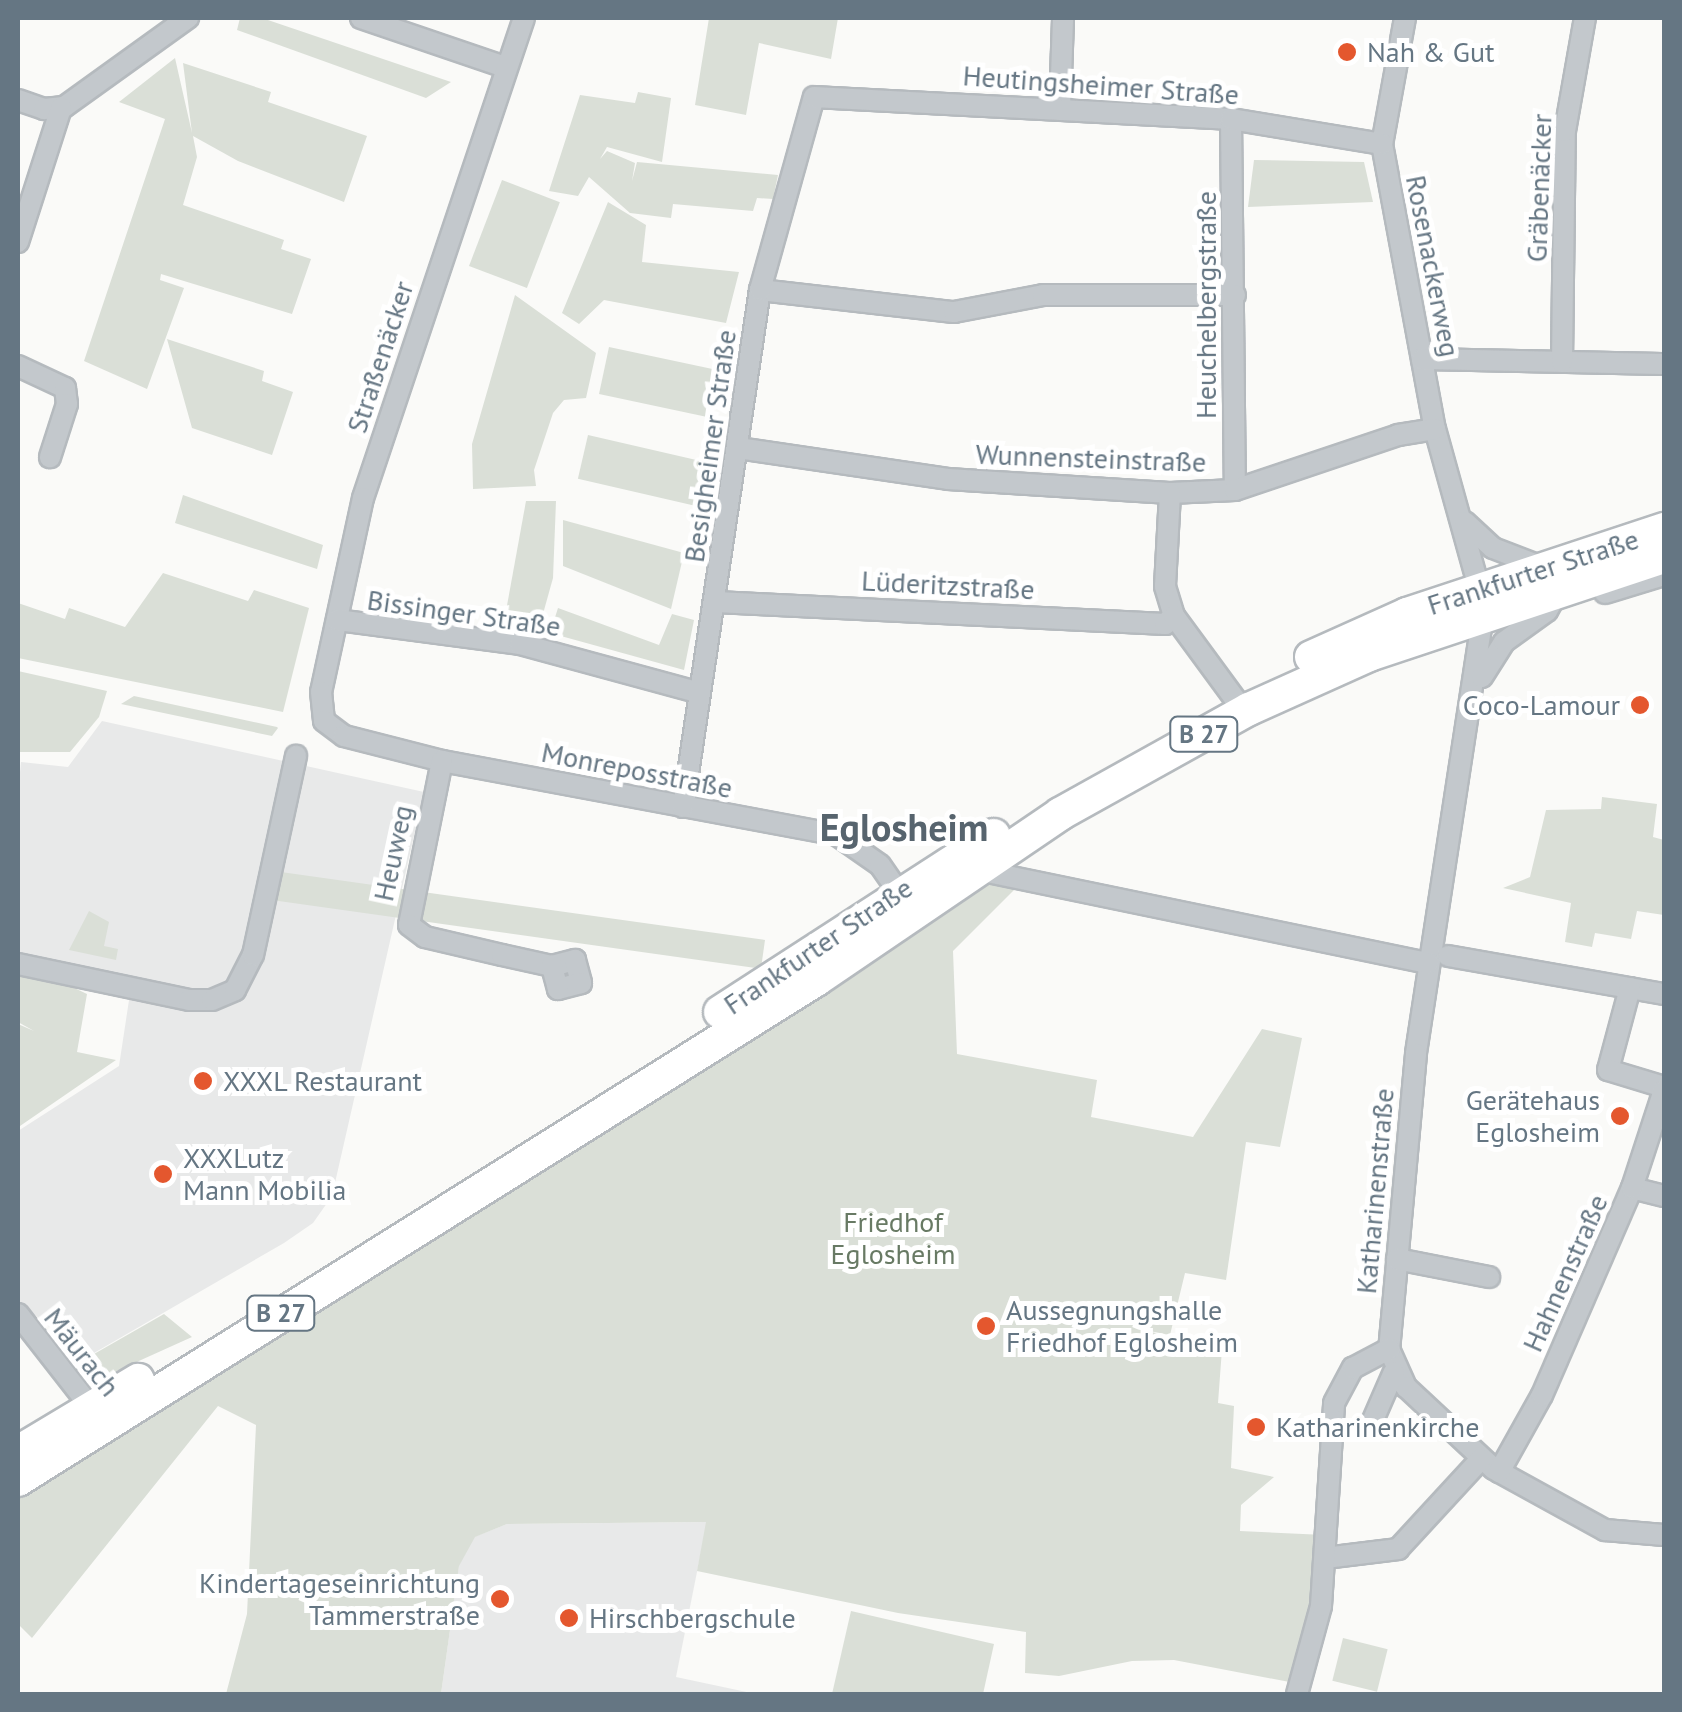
<!DOCTYPE html>
<meta charset="utf-8">
<style>
body{margin:0}
#map{position:relative;width:1682px;height:1712px;overflow:hidden;background:#fafaf8;font-family:"PT Sans",sans-serif}
div>[style]{position:absolute}
.built>*{inset:0;background:#e8e9e9}
.green>*{inset:0;background:#dadfd7;transform-origin:0 0}
.roads{filter:drop-shadow(2px 0 #b5babe) drop-shadow(-2px 0 #b5babe) drop-shadow(0 2px #b5babe) drop-shadow(0 -2px #b5babe)}
.minor>*{height:20px;margin:-10px;padding:0 10px;transform-origin:10px;border-radius:10px;background:#c3c8cc}
.primary>*{height:32px;margin:-16px;padding:0 16px;transform-origin:16px;border-radius:16px;background:#fff}
.dots>*{width:28px;height:28px;translate:-50% -50%;box-sizing:border-box;border:5px solid #fff;border-radius:50%}
span{translate:-50% -50%;white-space:nowrap;text-align:center;line-height:1.15;-webkit-text-stroke:10px #fff;paint-order:stroke}
.shield-label span{padding:2px 8px;background:#fff;border:2px solid;border-radius:8px;-webkit-text-stroke-width:0}
.shield-label{font-size:25px;color:#657683;font-weight:700}
.poi-label{font-size:28px;color:#657683}
.left{translate:0 -50%;text-align:left}
.right{translate:-100% -50%;text-align:right}
.street-label{font-size:28px;color:#657683}
.park-label{font-size:28px;color:#687a64}
.district-label{font-size:38px;color:#57646e;font-weight:700}
.frame{position:absolute;inset:0;border:20px solid #657683;pointer-events:none}
</style>
<div id="map">
<div class="built">
<i style="clip-path:polygon(102px 721px,424px 792px,332px 1196px,313px 1223px,284px 1243px,94px 1353px,79px 1353px,18px 1300px,18px 1131px,119px 1066px,131px 987px,18px 961px,18px 793px,21px 762px,68px 767px)"></i>
<i style="clip-path:polygon(707px 1522px,676px 1677px,756px 1694px,441px 1694px,459px 1565px,474px 1537px,507px 1524px)"></i>
</div>
<div class="green">
<i style="clip-path:polygon(240px 18px,262px 18px,451px 82px,426px 98px,237px 30px)"></i>
<i style="clip-path:polygon(709px 18px,838px 18px,831px 59px,759px 43px,746px 115px,695px 105px)"></i>
<i style="clip-path:polygon(175px 58px,192px 133px,183px 63px,271px 92px,268px 102px,367px 136px,344px 202px,238px 161px,193px 136px,197px 157px,183px 205px,284px 240px,281px 249px,311px 259px,292px 314px,161px 274px,160px 280px,184px 288px,147px 389px,84px 361px,165px 119px,119px 102px)"></i>
<i style="clip-path:polygon(638px 92px,671px 98px,662px 162px,607px 147px,600px 159px,607px 151px,635px 163px,632px 181px,637px 162px,778px 175px,773px 199px,757px 198px,753px 211px,673px 204px,671px 218px,630px 213px,589px 177px,578px 196px,549px 191px,580px 95px,635px 103px)"></i>
<i style="clip-path:polygon(1254px 160px,1364px 162px,1373px 202px,1248px 207px)"></i>
<i style="left:502px;top:180px;width:62px;height:92px;rotate:21deg"></i>
<i style="clip-path:polygon(608px 202px,646px 225px,642px 262px,739px 272px,726px 323px,604px 300px,579px 324px,562px 313px)"></i>
<i style="clip-path:polygon(515px 295px,596px 353px,586px 398px,564px 400px,553px 413px,534px 470px,536px 486px,473px 489px,472px 444px)"></i>
<i style="clip-path:polygon(167px 339px,264px 371px,262px 381px,293px 392px,272px 455px,192px 428px)"></i>
<i style="left:609px;top:347px;width:113px;height:48px;rotate:12deg"></i>
<i style="left:588px;top:435px;width:119px;height:45px;rotate:13deg"></i>
<i style="clip-path:polygon(183px 495px,323px 545px,317px 569px,175px 523px)"></i>
<i style="clip-path:polygon(526px 501px,556px 501px,553px 578px,541px 621px,506px 611px)"></i>
<i style="clip-path:polygon(563px 520px,684px 553px,671px 609px,563px 566px)"></i>
<i style="clip-path:polygon(163px 573px,248px 601px,254px 590px,309px 608px,283px 712px,18px 658px,18px 603px,65px 619px,69px 608px,125px 627px)"></i>
<i style="clip-path:polygon(558px 608px,659px 645px,672px 614px,694px 620px,684px 670px,550px 633px)"></i>
<i style="clip-path:polygon(18px 671px,107px 691px,99px 717px,70px 752px,18px 752px)"></i>
<i style="clip-path:polygon(134px 696px,277px 727px,278px 728px,272px 736px,121px 704px)"></i>
<i style="clip-path:polygon(1602px 797px,1657px 804px,1653px 837px,1664px 840px,1664px 915px,1637px 911px,1631px 939px,1595px 933px,1592px 947px,1565px 942px,1571px 903px,1503px 888px,1530px 877px,1546px 810px,1601px 809px)"></i>
<i style="clip-path:polygon(978px 870px,1016px 888px,953px 951px,957px 1054px,1097px 1080px,1091px 1117px,1193px 1137px,1262px 1029px,1302px 1038px,1280px 1147px,1246px 1142px,1226px 1280px,1185px 1273px,1170px 1335px,1139px 1329px,1222px 1349px,1218px 1403px,1234px 1406px,1231px 1468px,1274px 1477px,1241px 1505px,1240px 1531px,1325px 1535px,1300px 1684px,1174px 1660px,1132px 1661px,1059px 1676px,1025px 1673px,1026px 1632px,898px 1613px,697px 1571px,706px 1522px,507px 1524px,475px 1537px,459px 1566px,441px 1694px,226px 1694px,247px 1614px,256px 1425px,218px 1406px,32px 1638px,18px 1624px,18px 1480px)"></i>
<i style="clip-path:polygon(89px 911px,109px 922px,104px 946px,118px 949px,116px 960px,69px 950px)"></i>
<i style="left:765px;top:940px;width:29px;height:496px;rotate:98deg"></i>
<i style="clip-path:polygon(18px 970px,45px 974px,87px 994px,77px 1052px,116px 1060px,20px 1126px,18px 1024px,34px 1031px,18px 1022px)"></i>
<i style="clip-path:polygon(164px 1314px,192px 1337px,110px 1374px,93px 1372px,51px 1337px,54px 1331px,80px 1353px,94px 1354px)"></i>
<i style="clip-path:polygon(851px 1611px,994px 1644px,983px 1694px,832px 1694px)"></i>
<i style="left:1343px;top:1638px;width:46px;height:44px;rotate:14deg"></i>
</div>
<div class="roads">
<div class="minor">
<i style="left:361px;top:18px;width:152px;rotate:18.8deg"></i>
<i style="left:524px;top:18px;width:506px;rotate:108.54deg"></i>
<i style="left:363px;top:498px;width:198px;rotate:102.2deg"></i>
<i style="left:321px;top:692px;width:29px;rotate:84deg"></i>
<i style="left:324px;top:721px;width:25px;rotate:37deg"></i>
<i style="left:344px;top:736px;width:101px;rotate:14.3deg"></i>
<i style="left:442px;top:761px;width:402px;rotate:10.6deg"></i>
<i style="left:837px;top:835px;width:52px;rotate:34.9deg"></i>
<i style="left:880px;top:865px;width:47px;rotate:55.3deg"></i>
<i style="left:1405px;top:18px;width:128px;rotate:100.3deg"></i>
<i style="left:1382px;top:144px;width:290px;rotate:79.5deg"></i>
<i style="left:1435px;top:429px;width:165px;rotate:74.5deg"></i>
<i style="left:18px;top:100px;width:28px;rotate:19deg"></i>
<i style="left:44px;top:109px;width:20px;rotate:-6deg"></i>
<i style="left:64px;top:107px;width:153px;rotate:-35.7deg"></i>
<i style="left:1060px;top:105px;width:87px;rotate:-88deg"></i>
<i style="left:1231px;top:119px;width:371px;rotate:89.4deg"></i>
<i style="left:18px;top:242px;width:141px;rotate:-72.2deg"></i>
<i style="left:760px;top:290px;width:195px;rotate:6.5deg"></i>
<i style="left:954px;top:312px;width:91px;rotate:-10.8deg"></i>
<i style="left:1043px;top:295px;width:192px"></i>
<i style="left:1422px;top:359px;width:242px;rotate:1.2deg"></i>
<i style="left:1562px;top:362px;width:231px;rotate:-89.3deg"></i>
<i style="left:1565px;top:131px;width:115px;rotate:-80deg"></i>
<i style="left:18px;top:366px;width:52px;rotate:25.1deg"></i>
<i style="left:65px;top:388px;width:16px;rotate:83deg"></i>
<i style="left:67px;top:404px;width:56px;rotate:107.8deg"></i>
<i style="left:738px;top:448px;width:212px;rotate:8.4deg"></i>
<i style="left:948px;top:479px;width:222px;rotate:3.6deg"></i>
<i style="left:1170px;top:493px;width:65px;rotate:-2.6deg"></i>
<i style="left:1235px;top:490px;width:172px;rotate:-18.6deg"></i>
<i style="left:1398px;top:435px;width:37px;rotate:-9deg"></i>
<i style="left:1465px;top:522px;width:38px;rotate:43deg"></i>
<i style="left:1493px;top:548px;width:53px;rotate:21.2deg"></i>
<i style="left:1605px;top:593px;width:62px;rotate:-17deg"></i>
<i style="left:716px;top:602px;width:450px;rotate:2.8deg"></i>
<i style="left:1165px;top:624px;width:12px;rotate:-42deg"></i>
<i style="left:1174px;top:616px;width:31px;rotate:-107deg"></i>
<i style="left:1165px;top:586px;width:93px;rotate:-86.9deg"></i>
<i style="left:1483px;top:615px;width:444px;rotate:98.7deg"></i>
<i style="left:1416px;top:1054px;width:296px;rotate:95.2deg"></i>
<i style="left:1389px;top:1349px;width:42px;rotate:65.9deg"></i>
<i style="left:1406px;top:1387px;width:120px;rotate:43deg"></i>
<i style="left:1494px;top:1469px;width:127px;rotate:28.8deg"></i>
<i style="left:1605px;top:1530px;width:59px;rotate:4.8deg"></i>
<i style="left:1174px;top:616px;width:103px;rotate:53.7deg"></i>
<i style="left:337px;top:620px;width:185px;rotate:7.5deg"></i>
<i style="left:520px;top:644px;width:183px;rotate:15.2deg"></i>
<i style="left:1482px;top:677px;width:41px;rotate:-57.8deg"></i>
<i style="left:1504px;top:642px;width:53px;rotate:-35.8deg"></i>
<i style="left:1547px;top:611px;width:21px;rotate:-61deg"></i>
<i style="left:442px;top:761px;width:167px;rotate:101.4deg"></i>
<i style="left:409px;top:925px;width:20px;rotate:37deg"></i>
<i style="left:425px;top:937px;width:79px;rotate:13.2deg"></i>
<i style="left:502px;top:955px;width:51px;rotate:12.4deg"></i>
<i style="left:552px;top:966px;width:24px;rotate:-15deg"></i>
<i style="left:575px;top:960px;width:24px;rotate:75deg"></i>
<i style="left:581px;top:983px;width:24px;rotate:165deg"></i>
<i style="left:558px;top:989px;width:24px;rotate:-105deg"></i>
<i style="left:683px;top:807px;width:523px;rotate:-81.53deg"></i>
<i style="left:760px;top:290px;width:200px;rotate:-74.4deg"></i>
<i style="left:814px;top:97px;width:418px;rotate:3deg"></i>
<i style="left:1231px;top:119px;width:153px;rotate:9.4deg"></i>
<i style="left:978px;top:870px;width:460px;rotate:11.7deg"></i>
<i style="left:1448px;top:956px;width:219px;rotate:10deg"></i>
<i style="left:18px;top:964px;width:175px;rotate:11.9deg"></i>
<i style="left:189px;top:1000px;width:23px"></i>
<i style="left:212px;top:1000px;width:25px;rotate:-23deg"></i>
<i style="left:235px;top:990px;width:39px;rotate:-63deg"></i>
<i style="left:253px;top:955px;width:204px;rotate:-77.8deg"></i>
<i style="left:1630px;top:988px;width:85px;rotate:105deg"></i>
<i style="left:1608px;top:1070px;width:59px;rotate:16.9deg"></i>
<i style="left:1632px;top:1188px;width:33px;rotate:14deg"></i>
<i style="left:1397px;top:1259px;width:94px;rotate:11.1deg"></i>
<i style="left:18px;top:1314px;width:127px;rotate:52deg"></i>
<i style="left:1373px;top:1420px;width:52px;rotate:-66.4deg"></i>
<i style="left:1499px;top:1472px;width:88px;rotate:-60.8deg"></i>
<i style="left:1542px;top:1395px;width:226px;rotate:-66.5deg"></i>
<i style="left:1632px;top:1188px;width:103px;rotate:-71.9deg"></i>
<i style="left:1325px;top:1558px;width:74px;rotate:-7deg"></i>
<i style="left:1398px;top:1549px;width:122px;rotate:-47.3deg"></i>
<i style="left:1297px;top:1694px;width:91px;rotate:-74.7deg"></i>
<i style="left:1321px;top:1606px;width:203px;rotate:-86.3deg"></i>
<i style="left:1334px;top:1403px;width:40px;rotate:-62deg"></i>
<i style="left:1353px;top:1368px;width:41px;rotate:-27.8deg"></i>
</div>
<div class="primary">
<i style="left:1311px;top:657px;width:105px;rotate:-24.1deg"></i>
<i style="left:1407px;top:614px;width:271px;rotate:-18.3deg"></i>
<i style="left:720px;top:1012px;width:326px;rotate:-32.9deg"></i>
<i style="left:18px;top:1452px;width:140px;rotate:-31deg"></i>
<i style="left:18px;top:1480px;width:942px;rotate:-32.07deg"></i>
<i style="left:816px;top:980px;width:295px;rotate:-34.2deg"></i>
<i style="left:1060px;top:814px;width:216px;rotate:-29.1deg"></i>
<i style="left:1249px;top:709px;width:132px;rotate:-24.2deg"></i>
<i style="left:1369px;top:655px;width:311px;rotate:-18.4deg"></i>
</div>
</div>
<div class="dots">
<i style="left:1347px;top:52px;background:#e4572e"></i>
<i style="left:1640px;top:705px;background:#e4572e"></i>
<i style="left:203px;top:1081px;background:#e4572e"></i>
<i style="left:1620px;top:1116px;background:#e4572e"></i>
<i style="left:163px;top:1174px;background:#e4572e"></i>
<i style="left:986px;top:1326px;background:#e4572e"></i>
<i style="left:1256px;top:1427px;background:#e4572e"></i>
<i style="left:500px;top:1599px;background:#e4572e"></i>
<i style="left:569px;top:1618px;background:#e4572e"></i>
</div>
<div class="shield-label">
<span style="left:1204px;top:734px">B 27</span>
<span style="left:281px;top:1313px">B 27</span>
</div>
<div class="poi-label">
<span class="left" style="left:1367px;top:52px">Nah &amp; Gut</span>
<span class="right" style="left:1620px;top:705px">Coco-Lamour</span>
<span class="left" style="left:223px;top:1081px">XXXL Restaurant</span>
<span class="right" style="left:1600px;top:1116px">Gerätehaus<br>Eglosheim</span>
<span class="left" style="left:183px;top:1174px">XXXLutz<br>Mann Mobilia</span>
<span class="left" style="left:1006px;top:1326px">Aussegnungshalle<br>Friedhof Eglosheim</span>
<span class="left" style="left:1276px;top:1427px">Katharinenkirche</span>
<span class="right" style="left:480px;top:1599px">Kindertageseinrichtung<br>Tammerstraße</span>
<span class="left" style="left:589px;top:1618px">Hirschbergschule</span>
</div>
<div class="street-label">
<span style="left:1101px;top:85px;rotate:4deg">Heutingsheimer Straße</span>
<span style="left:1539px;top:188px;rotate:-88deg">Gräbenäcker</span>
<span style="left:1433px;top:266px;rotate:79deg">Rosenackerweg</span>
<span style="left:1206px;top:305px;rotate:-90deg">Heuchelbergstraße</span>
<span style="left:380px;top:357px;rotate:-72deg">Straßenäcker</span>
<span style="left:710px;top:446px;rotate:-82deg">Besigheimer Straße</span>
<span style="left:1091px;top:458px;rotate:2deg">Wunnensteinstraße</span>
<span style="left:1533px;top:572px;rotate:-18deg">Frankfurter Straße</span>
<span style="left:948px;top:585px;rotate:3deg">Lüderitzstraße</span>
<span style="left:464px;top:613px;rotate:8deg">Bissinger Straße</span>
<span style="left:637px;top:770px;rotate:11deg">Monreposstraße</span>
<span style="left:393px;top:853px;rotate:-78deg">Heuweg</span>
<span style="left:818px;top:946px;rotate:-34deg">Frankfurter Straße</span>
<span style="left:1375px;top:1191px;rotate:-85deg">Katharinenstraße</span>
<span style="left:1565px;top:1273px;rotate:-66deg">Hahnenstraße</span>
<span style="left:82px;top:1352px;rotate:52deg">Mäurach</span>
</div>
<div class="park-label">
<span style="left:893px;top:1238px">Friedhof<br>Eglosheim</span>
</div>
<div class="district-label">
<span style="left:904px;top:827px">Eglosheim</span>
</div>
<div class="frame"></div>
</div>
